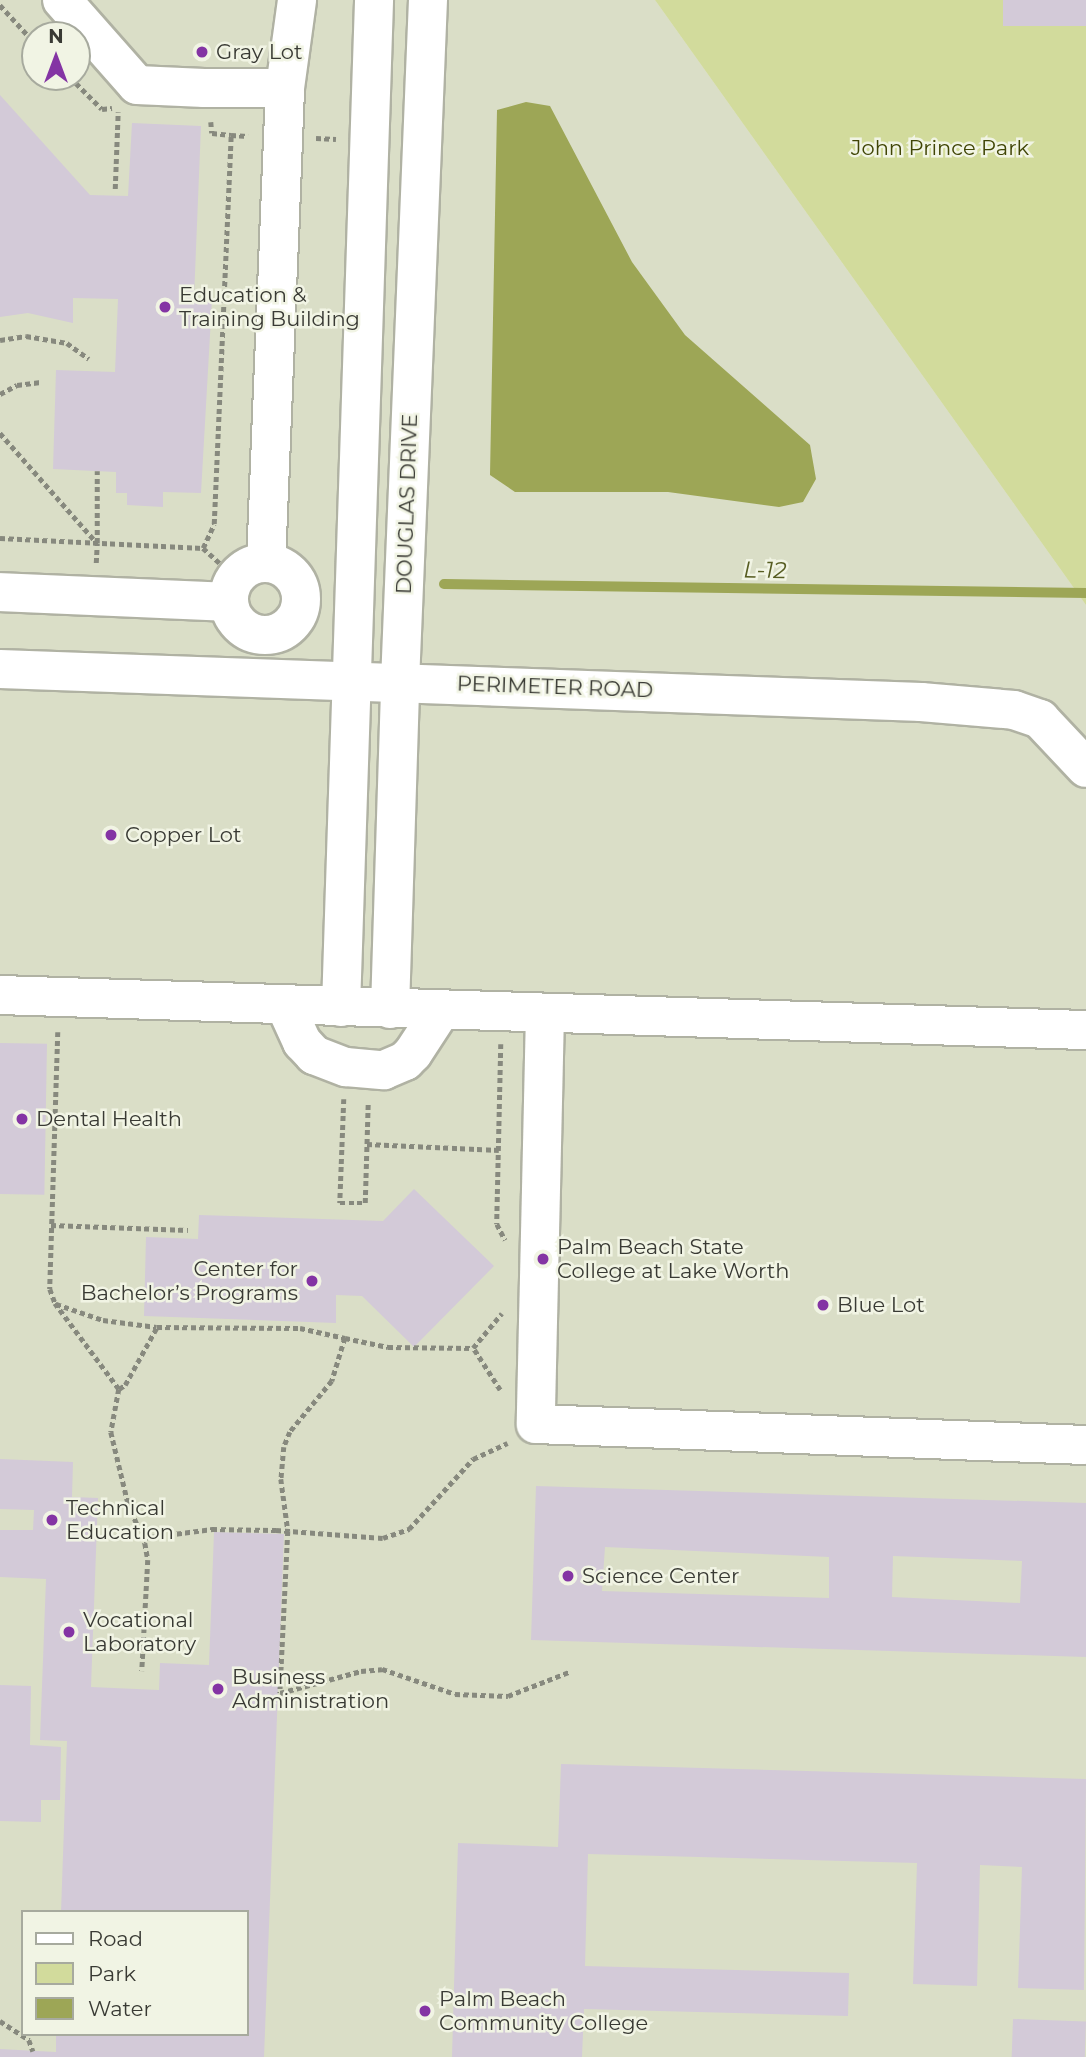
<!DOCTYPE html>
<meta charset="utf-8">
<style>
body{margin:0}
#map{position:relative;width:1086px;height:2057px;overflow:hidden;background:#e4e7d7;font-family:Montserrat,sans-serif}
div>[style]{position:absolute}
.built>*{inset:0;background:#dadec7}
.green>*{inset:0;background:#d2db9c}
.water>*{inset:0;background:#9da656}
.stream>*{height:10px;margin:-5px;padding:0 5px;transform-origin:5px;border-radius:5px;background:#9da656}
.building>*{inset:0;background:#d3cad8;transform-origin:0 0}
.path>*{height:4.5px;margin-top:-2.25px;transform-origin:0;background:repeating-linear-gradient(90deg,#87897e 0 5px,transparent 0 8.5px)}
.roads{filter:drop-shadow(2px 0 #b0b2a3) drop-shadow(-2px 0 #b0b2a3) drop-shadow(0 2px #b0b2a3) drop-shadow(0 -2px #b0b2a3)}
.minor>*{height:38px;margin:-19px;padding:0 19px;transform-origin:19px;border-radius:19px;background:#fff}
.minor>.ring{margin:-19px;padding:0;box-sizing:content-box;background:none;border:38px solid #fff;border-radius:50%}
.dots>*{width:19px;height:19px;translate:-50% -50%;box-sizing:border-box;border:4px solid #f1f4e4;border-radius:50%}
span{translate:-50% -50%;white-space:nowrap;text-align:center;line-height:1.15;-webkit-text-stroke:5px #f1f4e4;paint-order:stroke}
.poi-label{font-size:21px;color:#393a34}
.left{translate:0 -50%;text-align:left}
.right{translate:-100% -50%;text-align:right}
.park-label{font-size:21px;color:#404505}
.street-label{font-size:21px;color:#393a34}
.water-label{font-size:23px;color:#575d22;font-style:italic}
.legend{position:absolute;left:21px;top:1910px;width:228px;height:126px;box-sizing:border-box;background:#f1f4e4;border:2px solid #a7aa9e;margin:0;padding:9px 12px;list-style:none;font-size:21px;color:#393a34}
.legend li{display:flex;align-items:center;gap:14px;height:35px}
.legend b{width:35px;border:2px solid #a7aa9e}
.north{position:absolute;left:21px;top:21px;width:70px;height:70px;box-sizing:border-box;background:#f1f4e4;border:2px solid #a7aa9e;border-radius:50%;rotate:0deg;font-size:19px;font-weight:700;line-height:28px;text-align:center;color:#393a34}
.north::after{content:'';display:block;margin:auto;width:24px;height:32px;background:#8434a4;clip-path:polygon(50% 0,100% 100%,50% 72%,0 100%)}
</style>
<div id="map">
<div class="built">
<i style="clip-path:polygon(evenodd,0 0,655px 0,1086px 605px,1086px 2057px,0 2057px,0 0,35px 35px,77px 35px,77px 77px,35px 77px,35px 35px,0 0,23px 1912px,247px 1912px,247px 2034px,23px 2034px,23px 1912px)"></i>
</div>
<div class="green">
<i style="clip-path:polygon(655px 0,1086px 0,1086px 605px)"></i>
</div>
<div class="water">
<i style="clip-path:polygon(526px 102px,550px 106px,632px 262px,685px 335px,810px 445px,816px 479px,803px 502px,779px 507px,668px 492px,515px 492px,490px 475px,497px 110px)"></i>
</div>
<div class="stream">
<i style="left:444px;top:584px;width:642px;rotate:0.8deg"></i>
</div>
<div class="building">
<i style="left:1003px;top:0;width:83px;height:26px"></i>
<i style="clip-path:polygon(0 95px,90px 195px,128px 196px,132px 123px,201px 126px,194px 298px,212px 300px,201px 493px,163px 492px,163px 507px,127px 505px,127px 493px,116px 493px,116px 472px,53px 469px,56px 370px,115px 372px,118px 299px,73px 298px,73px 323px,28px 313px,0 317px)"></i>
<i style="left:0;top:1043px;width:47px;height:151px;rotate:1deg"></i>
<i style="clip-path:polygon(414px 1189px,494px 1266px,414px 1347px,362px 1296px,336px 1295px,336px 1323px,144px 1316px,146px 1237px,198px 1239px,199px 1215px,383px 1221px)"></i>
<i style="clip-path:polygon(0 1459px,73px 1462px,72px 1497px,98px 1498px,91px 1687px,159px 1690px,160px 1663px,209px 1665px,214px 1532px,284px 1534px,264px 2057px,0 2057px,0 2049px,56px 2052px,56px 2034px,247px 2034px,247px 1912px,61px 1912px,67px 1741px,40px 1740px,46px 1579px,0 1577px,0 1530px,33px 1530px,34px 1510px,0 1509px)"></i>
<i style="clip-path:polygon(evenodd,536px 1486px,1086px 1503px,1086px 1657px,531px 1640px,536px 1486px,605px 1547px,829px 1557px,829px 1598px,602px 1591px,605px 1547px,536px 1486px,893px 1556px,1022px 1561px,1020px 1603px,892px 1597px,893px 1556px)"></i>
<i style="clip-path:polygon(0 1685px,31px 1686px,30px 1745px,61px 1747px,60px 1800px,41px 1800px,41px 1822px,0 1821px)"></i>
<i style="clip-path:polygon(561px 1764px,1086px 1779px,1084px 1990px,1018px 1988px,1022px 1867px,980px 1865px,977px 1986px,913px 1984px,917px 1863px,588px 1854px,585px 1966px,849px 1973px,848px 2016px,584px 2009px,582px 2057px,452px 2057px,458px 1843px,558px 1847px)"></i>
<i style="left:1013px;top:2019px;width:73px;height:38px;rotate:2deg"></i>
</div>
<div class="path">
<i style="left:0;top:5px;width:52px;rotate:47.4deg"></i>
<i style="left:70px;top:77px;width:45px;rotate:45deg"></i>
<i style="left:102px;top:109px;width:10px;rotate:-6deg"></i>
<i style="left:211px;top:122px;width:11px;rotate:85deg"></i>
<i style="left:212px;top:133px;width:19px;rotate:6deg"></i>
<i style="left:316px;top:138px;width:20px;rotate:3deg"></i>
<i style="left:115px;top:189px;width:77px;rotate:-87.8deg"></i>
<i style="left:0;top:340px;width:26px;rotate:-9deg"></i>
<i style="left:26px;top:336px;width:42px;rotate:9.7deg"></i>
<i style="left:67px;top:343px;width:27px;rotate:36deg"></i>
<i style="left:0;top:394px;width:19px;rotate:-28deg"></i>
<i style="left:17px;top:385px;width:24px;rotate:-7deg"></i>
<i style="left:0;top:433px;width:147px;rotate:48.6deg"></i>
<i style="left:97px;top:543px;width:72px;rotate:-90deg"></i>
<i style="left:0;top:538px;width:203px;rotate:2.8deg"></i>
<i style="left:203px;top:548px;width:27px;rotate:42deg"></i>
<i style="left:203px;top:548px;width:26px;rotate:-65deg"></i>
<i style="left:214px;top:524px;width:389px;rotate:-87.5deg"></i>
<i style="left:231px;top:135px;width:17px;rotate:3deg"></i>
<i style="left:96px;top:563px;width:20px;rotate:-87deg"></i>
<i style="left:58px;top:1032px;width:257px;rotate:91.8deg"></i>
<i style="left:50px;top:1289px;width:15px;rotate:70deg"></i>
<i style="left:55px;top:1303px;width:107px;rotate:53.3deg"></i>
<i style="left:119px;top:1389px;width:44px;rotate:100.5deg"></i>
<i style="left:111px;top:1432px;width:73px;rotate:76.5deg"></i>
<i style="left:128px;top:1503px;width:43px;rotate:67deg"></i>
<i style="left:145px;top:1543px;width:17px;rotate:80deg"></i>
<i style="left:148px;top:1560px;width:111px;rotate:93.1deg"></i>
<i style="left:501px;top:1044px;width:180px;rotate:91.3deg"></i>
<i style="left:497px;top:1224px;width:18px;rotate:63deg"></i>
<i style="left:344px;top:1099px;width:104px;rotate:92.2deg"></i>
<i style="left:340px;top:1203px;width:25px"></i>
<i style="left:365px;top:1203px;width:100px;rotate:-88.3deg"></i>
<i style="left:367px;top:1144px;width:132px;rotate:2.6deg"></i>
<i style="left:51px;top:1225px;width:137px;rotate:2.1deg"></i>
<i style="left:56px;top:1304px;width:50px;rotate:18.8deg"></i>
<i style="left:103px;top:1320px;width:54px;rotate:7.4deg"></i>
<i style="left:345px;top:1338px;width:44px;rotate:11.8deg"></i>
<i style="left:388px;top:1347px;width:85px;rotate:0.7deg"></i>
<i style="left:119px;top:1389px;width:7px;rotate:-34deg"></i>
<i style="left:125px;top:1385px;width:66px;rotate:-61.1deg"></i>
<i style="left:157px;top:1327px;width:143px;rotate:0.4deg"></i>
<i style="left:300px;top:1328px;width:46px;rotate:12.5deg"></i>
<i style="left:345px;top:1338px;width:45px;rotate:106.8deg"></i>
<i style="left:332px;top:1381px;width:66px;rotate:129.5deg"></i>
<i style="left:290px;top:1432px;width:16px;rotate:112deg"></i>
<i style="left:284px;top:1447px;width:32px;rotate:95deg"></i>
<i style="left:281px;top:1479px;width:52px;rotate:82.3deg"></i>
<i style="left:288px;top:1531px;width:162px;rotate:92.8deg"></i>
<i style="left:280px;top:1693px;width:84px;rotate:-15.2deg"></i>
<i style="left:361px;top:1671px;width:21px;rotate:-5deg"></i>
<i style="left:382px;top:1669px;width:77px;rotate:18.9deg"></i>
<i style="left:455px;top:1694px;width:53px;rotate:2.2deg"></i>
<i style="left:508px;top:1696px;width:66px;rotate:-21.5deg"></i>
<i style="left:500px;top:1390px;width:50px;rotate:-122.7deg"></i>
<i style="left:473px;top:1348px;width:45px;rotate:-50.4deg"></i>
<i style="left:143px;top:1538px;width:70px;rotate:-7.4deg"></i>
<i style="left:212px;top:1529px;width:64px;rotate:0.9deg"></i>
<i style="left:276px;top:1530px;width:107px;rotate:4.3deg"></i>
<i style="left:383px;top:1538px;width:28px;rotate:-19deg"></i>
<i style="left:409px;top:1529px;width:95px;rotate:-47.6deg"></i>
<i style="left:473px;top:1459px;width:38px;rotate:-25deg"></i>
<i style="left:0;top:2021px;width:35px;rotate:33deg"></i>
<i style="left:29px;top:2040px;width:12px;rotate:70deg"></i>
</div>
<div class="roads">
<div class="minor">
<i style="left:62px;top:0;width:113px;rotate:48.6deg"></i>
<i style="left:137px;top:85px;width:67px;rotate:2.6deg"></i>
<i style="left:204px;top:88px;width:81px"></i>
<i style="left:285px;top:88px;width:89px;rotate:-82.2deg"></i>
<i style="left:266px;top:563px;width:475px;rotate:-87.7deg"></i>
<i class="ring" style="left:229px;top:563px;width:34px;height:34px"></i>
<i style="left:0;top:592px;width:229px;rotate:2.5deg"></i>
<i style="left:0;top:669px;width:922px;rotate:2.05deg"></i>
<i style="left:921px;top:702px;width:93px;rotate:4.9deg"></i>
<i style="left:1014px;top:710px;width:28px;rotate:19deg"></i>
<i style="left:1040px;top:719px;width:67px;rotate:46.8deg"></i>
<i style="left:0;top:995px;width:1087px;rotate:1.85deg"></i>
<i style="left:285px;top:1005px;width:41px;rotate:65.3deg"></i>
<i style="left:302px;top:1042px;width:18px;rotate:47deg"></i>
<i style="left:314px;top:1055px;width:34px;rotate:21deg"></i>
<i style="left:346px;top:1067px;width:38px;rotate:5deg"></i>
<i style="left:384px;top:1070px;width:23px;rotate:-23deg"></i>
<i style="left:405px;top:1061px;width:11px;rotate:-45deg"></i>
<i style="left:413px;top:1053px;width:51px;rotate:-56.9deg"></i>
<i style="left:341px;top:1007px;width:1008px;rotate:-88.12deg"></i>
<i style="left:390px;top:1009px;width:327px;rotate:-88.2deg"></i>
<i style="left:400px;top:682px;width:683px;rotate:-87.65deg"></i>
<i style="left:545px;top:1013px;width:411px;rotate:91.3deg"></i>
<i style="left:536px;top:1424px;width:550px;rotate:2.19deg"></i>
</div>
</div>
<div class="dots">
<i style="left:202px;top:52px;background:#8434a4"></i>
<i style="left:165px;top:307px;background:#8434a4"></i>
<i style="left:111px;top:835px;background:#8434a4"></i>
<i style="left:22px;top:1119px;background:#8434a4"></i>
<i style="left:543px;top:1259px;background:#8434a4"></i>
<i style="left:312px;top:1281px;background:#8434a4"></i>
<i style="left:823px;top:1305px;background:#8434a4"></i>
<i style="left:52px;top:1520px;background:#8434a4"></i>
<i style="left:568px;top:1576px;background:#8434a4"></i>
<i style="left:69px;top:1632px;background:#8434a4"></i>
<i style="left:218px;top:1689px;background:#8434a4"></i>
<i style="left:425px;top:2011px;background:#8434a4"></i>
</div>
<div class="poi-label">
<span class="left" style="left:216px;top:52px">Gray Lot</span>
<span class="left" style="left:179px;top:307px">Education &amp;<br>Training Building</span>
<span class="left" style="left:125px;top:835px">Copper Lot</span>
<span class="left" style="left:36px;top:1119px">Dental Health</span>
<span class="left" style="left:557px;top:1259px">Palm Beach State<br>College at Lake Worth</span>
<span class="right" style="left:298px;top:1281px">Center for<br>Bachelor’s Programs</span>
<span class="left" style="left:837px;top:1305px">Blue Lot</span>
<span class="left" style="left:66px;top:1520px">Technical<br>Education</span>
<span class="left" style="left:582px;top:1576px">Science Center</span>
<span class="left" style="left:83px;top:1632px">Vocational<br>Laboratory</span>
<span class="left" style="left:232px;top:1689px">Business<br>Administration</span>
<span class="left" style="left:439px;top:2011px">Palm Beach<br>Community College</span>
</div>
<div class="park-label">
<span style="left:940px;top:148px">John Prince Park</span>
</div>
<div class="street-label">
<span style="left:407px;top:504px;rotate:-88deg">DOUGLAS DRIVE</span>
<span style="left:555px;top:687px;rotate:2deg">PERIMETER ROAD</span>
</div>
<div class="water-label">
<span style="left:765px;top:570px;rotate:1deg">L-12</span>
</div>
<ul class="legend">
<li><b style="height:9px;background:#fff"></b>Road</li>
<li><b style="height:19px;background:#d2db9c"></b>Park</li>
<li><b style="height:19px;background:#9da656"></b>Water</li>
</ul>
<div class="north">N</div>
</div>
